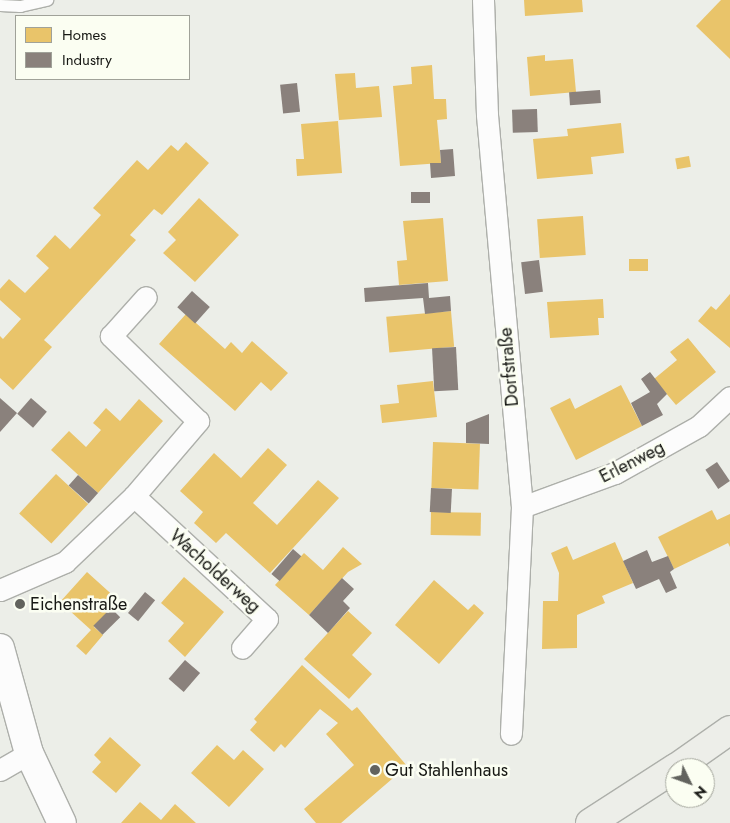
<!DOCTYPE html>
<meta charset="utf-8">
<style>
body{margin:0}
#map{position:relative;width:730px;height:823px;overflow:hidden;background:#eceee8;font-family:Jost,sans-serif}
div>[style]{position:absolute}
.homes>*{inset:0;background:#e9c46a;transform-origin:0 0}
.industry>*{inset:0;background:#8a817c;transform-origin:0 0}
.roads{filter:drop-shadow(1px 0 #adafaa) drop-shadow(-1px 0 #adafaa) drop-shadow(0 1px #adafaa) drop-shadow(0 -1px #adafaa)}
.service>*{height:11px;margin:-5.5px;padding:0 5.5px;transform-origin:5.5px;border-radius:5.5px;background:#fcfcfc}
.minor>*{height:21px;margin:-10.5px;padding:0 10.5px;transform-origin:10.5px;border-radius:10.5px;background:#fcfcfc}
.tertiary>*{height:28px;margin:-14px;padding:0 14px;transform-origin:14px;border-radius:14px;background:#fcfcfc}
.secondary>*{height:28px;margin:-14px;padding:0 14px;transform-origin:14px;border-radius:14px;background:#edeee9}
.dots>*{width:14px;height:14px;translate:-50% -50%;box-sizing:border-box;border:2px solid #fbfef2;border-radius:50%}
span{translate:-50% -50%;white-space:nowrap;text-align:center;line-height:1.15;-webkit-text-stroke:5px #fbfef2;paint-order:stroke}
.street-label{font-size:18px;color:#171814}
.poi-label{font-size:18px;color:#171814}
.left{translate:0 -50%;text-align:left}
.legend{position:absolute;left:15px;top:15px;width:175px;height:65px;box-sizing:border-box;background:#fbfef2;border:1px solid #a0a299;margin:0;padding:6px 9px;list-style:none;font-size:15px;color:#171814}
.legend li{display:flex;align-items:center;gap:10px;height:25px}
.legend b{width:25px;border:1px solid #a0a299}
.north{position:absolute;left:665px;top:758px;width:50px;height:50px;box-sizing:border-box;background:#fbfef2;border:1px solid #a0a299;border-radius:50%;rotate:132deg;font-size:14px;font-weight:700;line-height:20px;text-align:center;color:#171814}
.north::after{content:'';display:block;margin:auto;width:18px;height:22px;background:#62635e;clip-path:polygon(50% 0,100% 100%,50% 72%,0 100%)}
</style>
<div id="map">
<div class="homes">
<i style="clip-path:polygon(524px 0,582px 0,583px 12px,525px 16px)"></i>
<i style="clip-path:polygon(721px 0,730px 0,730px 59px,696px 26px)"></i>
<i style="clip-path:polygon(545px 55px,545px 61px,573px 59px,576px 92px,530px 96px,527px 57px)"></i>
<i style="clip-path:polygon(432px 65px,434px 99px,446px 99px,447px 119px,437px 120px,441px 163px,400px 166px,393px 86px,412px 84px,411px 67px)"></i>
<i style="clip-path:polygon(355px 73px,356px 88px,379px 86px,382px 117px,339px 120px,335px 74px)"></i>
<i style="clip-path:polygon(338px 121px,342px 173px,297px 176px,296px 159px,304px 159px,301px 124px)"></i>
<i style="clip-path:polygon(621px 123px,624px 153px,591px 157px,593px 174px,537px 179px,533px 139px,568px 136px,567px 129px)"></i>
<i style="clip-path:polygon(186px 142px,209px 163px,162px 215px,154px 209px,130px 235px,136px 240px,44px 340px,52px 347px,13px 390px,0 378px,0 336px,3px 339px,21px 319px,0 300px,0 289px,9px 279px,25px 293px,49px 268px,36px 256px,55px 235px,70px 249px,101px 215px,93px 208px,137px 160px,148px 170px,171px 145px,178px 151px)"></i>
<i style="left:689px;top:156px;width:11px;height:14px;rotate:80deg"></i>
<i style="clip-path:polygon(199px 198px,239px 235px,195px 282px,163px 253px,176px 240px,168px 232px)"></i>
<i style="left:583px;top:216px;width:39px;height:46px;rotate:86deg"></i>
<i style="clip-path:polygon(443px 218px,448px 281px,399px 285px,397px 261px,407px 260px,403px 221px)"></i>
<i style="left:648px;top:259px;width:12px;height:19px;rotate:90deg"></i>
<i style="clip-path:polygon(730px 294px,730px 348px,698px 321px,711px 306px,716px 310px)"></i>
<i style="clip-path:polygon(603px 299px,604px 318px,598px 318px,599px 335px,550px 338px,547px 302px)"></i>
<i style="left:451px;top:311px;width:36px;height:65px;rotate:85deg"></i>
<i style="clip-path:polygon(186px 314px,225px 349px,231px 342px,242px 353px,252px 341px,288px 373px,271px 391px,261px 382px,235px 411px,159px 344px)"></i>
<i style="clip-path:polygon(688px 338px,716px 372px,676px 405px,654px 379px,677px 360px,670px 352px)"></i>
<i style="clip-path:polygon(433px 381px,437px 417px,382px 423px,380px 405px,399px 403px,397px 385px)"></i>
<i style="clip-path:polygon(621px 385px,642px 426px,576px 460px,550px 408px,570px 398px,575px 409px)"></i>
<i style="clip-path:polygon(139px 399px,163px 421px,98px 493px,51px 450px,69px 431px,86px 447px,101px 430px,93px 423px,106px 408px,120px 421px)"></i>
<i style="left:433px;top:442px;width:47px;height:46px;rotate:2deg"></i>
<i style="clip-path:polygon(268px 448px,287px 465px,253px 503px,277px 525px,318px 480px,339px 498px,270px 573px,226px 533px,216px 543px,194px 523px,203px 512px,180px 491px,214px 453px,241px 478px)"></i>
<i style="left:56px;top:474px;width:44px;height:54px;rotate:43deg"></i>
<i style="clip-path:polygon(712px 510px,717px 520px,730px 514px,730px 547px,728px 543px,674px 569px,658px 537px)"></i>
<i style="left:431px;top:512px;width:50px;height:23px;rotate:1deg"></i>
<i style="clip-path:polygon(615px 542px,633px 583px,602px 596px,605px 603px,577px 615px,577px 648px,542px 649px,543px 601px,558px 601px,559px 573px,551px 553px,567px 546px,573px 560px)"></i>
<i style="clip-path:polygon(343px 547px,362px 564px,348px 572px,309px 615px,275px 585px,304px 553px,323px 570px)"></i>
<i style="clip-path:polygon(87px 572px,118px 600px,94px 627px,103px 635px,86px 655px,76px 646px,91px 630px,60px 602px)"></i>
<i style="clip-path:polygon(184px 577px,224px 612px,185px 657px,168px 641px,184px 623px,161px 603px)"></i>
<i style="clip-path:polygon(434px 580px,468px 610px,474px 604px,484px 613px,439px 664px,395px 625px)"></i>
<i style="clip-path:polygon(348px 611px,372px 633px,352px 655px,372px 674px,349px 699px,304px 659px)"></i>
<i style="clip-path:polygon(302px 665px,352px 711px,357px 707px,407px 766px,341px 823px,316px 823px,304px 809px,354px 765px,326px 734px,338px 723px,320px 709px,285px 748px,281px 744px,274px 752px,250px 730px,257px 722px,254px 719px)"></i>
<i style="clip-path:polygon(110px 737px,141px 765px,116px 793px,92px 772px,101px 762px,94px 755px)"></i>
<i style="clip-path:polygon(217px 745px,234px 760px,243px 750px,264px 769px,229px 807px,191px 773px)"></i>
<i style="clip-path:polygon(140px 802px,161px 820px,175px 804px,196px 823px,121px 823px)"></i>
</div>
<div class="industry">
<i style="left:297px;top:83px;width:29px;height:17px;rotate:84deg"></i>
<i style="left:600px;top:90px;width:13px;height:31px;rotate:86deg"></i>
<i style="left:537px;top:109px;width:23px;height:25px;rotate:88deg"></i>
<i style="clip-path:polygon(453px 149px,455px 176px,431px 178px,430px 163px,441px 163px,440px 150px)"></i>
<i style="left:430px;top:192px;width:11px;height:19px;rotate:90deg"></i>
<i style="left:539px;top:260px;width:32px;height:18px;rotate:83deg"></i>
<i style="clip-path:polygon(428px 283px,429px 298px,450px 296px,451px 311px,425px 314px,423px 298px,365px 302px,364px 288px)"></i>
<i style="left:192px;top:291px;width:24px;height:22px;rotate:42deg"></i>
<i style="left:456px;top:347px;width:43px;height:24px;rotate:87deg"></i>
<i style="clip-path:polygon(650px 372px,667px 394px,657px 404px,663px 415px,642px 426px,631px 403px,650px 392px,641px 379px)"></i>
<i style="clip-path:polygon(0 398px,17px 413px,0 432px)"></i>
<i style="left:31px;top:398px;width:21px;height:21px;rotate:41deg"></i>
<i style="clip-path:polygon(489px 414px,489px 444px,466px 443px,466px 423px)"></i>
<i style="left:717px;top:462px;width:23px;height:14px;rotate:56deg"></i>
<i style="left:78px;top:475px;width:27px;height:14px;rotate:42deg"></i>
<i style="left:431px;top:488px;width:21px;height:24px;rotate:3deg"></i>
<i style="left:293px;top:549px;width:11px;height:33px;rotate:41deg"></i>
<i style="clip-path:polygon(647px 550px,652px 562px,668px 556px,674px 569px,670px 572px,677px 588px,666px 593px,659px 579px,636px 589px,623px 561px)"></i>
<i style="clip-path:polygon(342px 578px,354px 589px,343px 601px,350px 608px,328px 633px,309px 615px)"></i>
<i style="left:145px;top:592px;width:13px;height:27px;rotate:39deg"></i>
<i style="left:111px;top:608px;width:13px;height:25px;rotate:45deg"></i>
<i style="left:185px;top:660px;width:20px;height:25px;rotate:41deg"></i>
</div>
<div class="roads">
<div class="service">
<i style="left:0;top:5px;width:20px;rotate:3deg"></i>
<i style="left:20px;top:6px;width:28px;rotate:-13deg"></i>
</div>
<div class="minor">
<i style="left:483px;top:0;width:115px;rotate:88deg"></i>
<i style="left:487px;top:115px;width:394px;rotate:84.9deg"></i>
<i style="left:522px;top:507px;width:227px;rotate:92.8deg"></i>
<i style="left:134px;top:496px;width:181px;rotate:42.8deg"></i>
<i style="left:267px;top:619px;width:38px;rotate:131deg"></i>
<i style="left:522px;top:507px;width:99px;rotate:-20.1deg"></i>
<i style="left:615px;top:473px;width:96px;rotate:-29.2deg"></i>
<i style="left:699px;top:426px;width:42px;rotate:-43.1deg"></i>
<i style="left:0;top:590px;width:71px;rotate:-23.3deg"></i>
<i style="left:65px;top:562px;width:95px;rotate:-43.7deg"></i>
<i style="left:134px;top:496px;width:99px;rotate:-49.5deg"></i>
<i style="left:198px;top:421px;width:122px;rotate:-135.7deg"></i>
<i style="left:111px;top:336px;width:52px;rotate:-48.1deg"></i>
<i style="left:0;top:770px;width:34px;rotate:-30deg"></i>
</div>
<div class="tertiary">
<i style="left:0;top:648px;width:109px;rotate:74.6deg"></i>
<i style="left:29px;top:753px;width:77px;rotate:64.8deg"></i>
</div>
<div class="secondary">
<i style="left:676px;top:768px;width:66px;rotate:-35.1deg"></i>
<i style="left:590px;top:823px;width:101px;rotate:-32.9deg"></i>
</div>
</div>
<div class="dots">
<i style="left:20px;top:604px;background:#62635e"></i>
<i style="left:375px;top:770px;background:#62635e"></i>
</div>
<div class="street-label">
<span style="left:509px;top:367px;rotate:-95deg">Dorfstraße</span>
<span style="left:632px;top:462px;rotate:-27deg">Erlenweg</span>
<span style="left:215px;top:571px;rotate:42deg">Wacholderweg</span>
</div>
<div class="poi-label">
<span class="left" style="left:30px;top:604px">Eichenstraße</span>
<span class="left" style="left:385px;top:770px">Gut Stahlenhaus</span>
</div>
<ul class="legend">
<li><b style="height:14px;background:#e9c46a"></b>Homes</li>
<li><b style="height:14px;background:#8a817c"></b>Industry</li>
</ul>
<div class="north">N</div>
</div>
